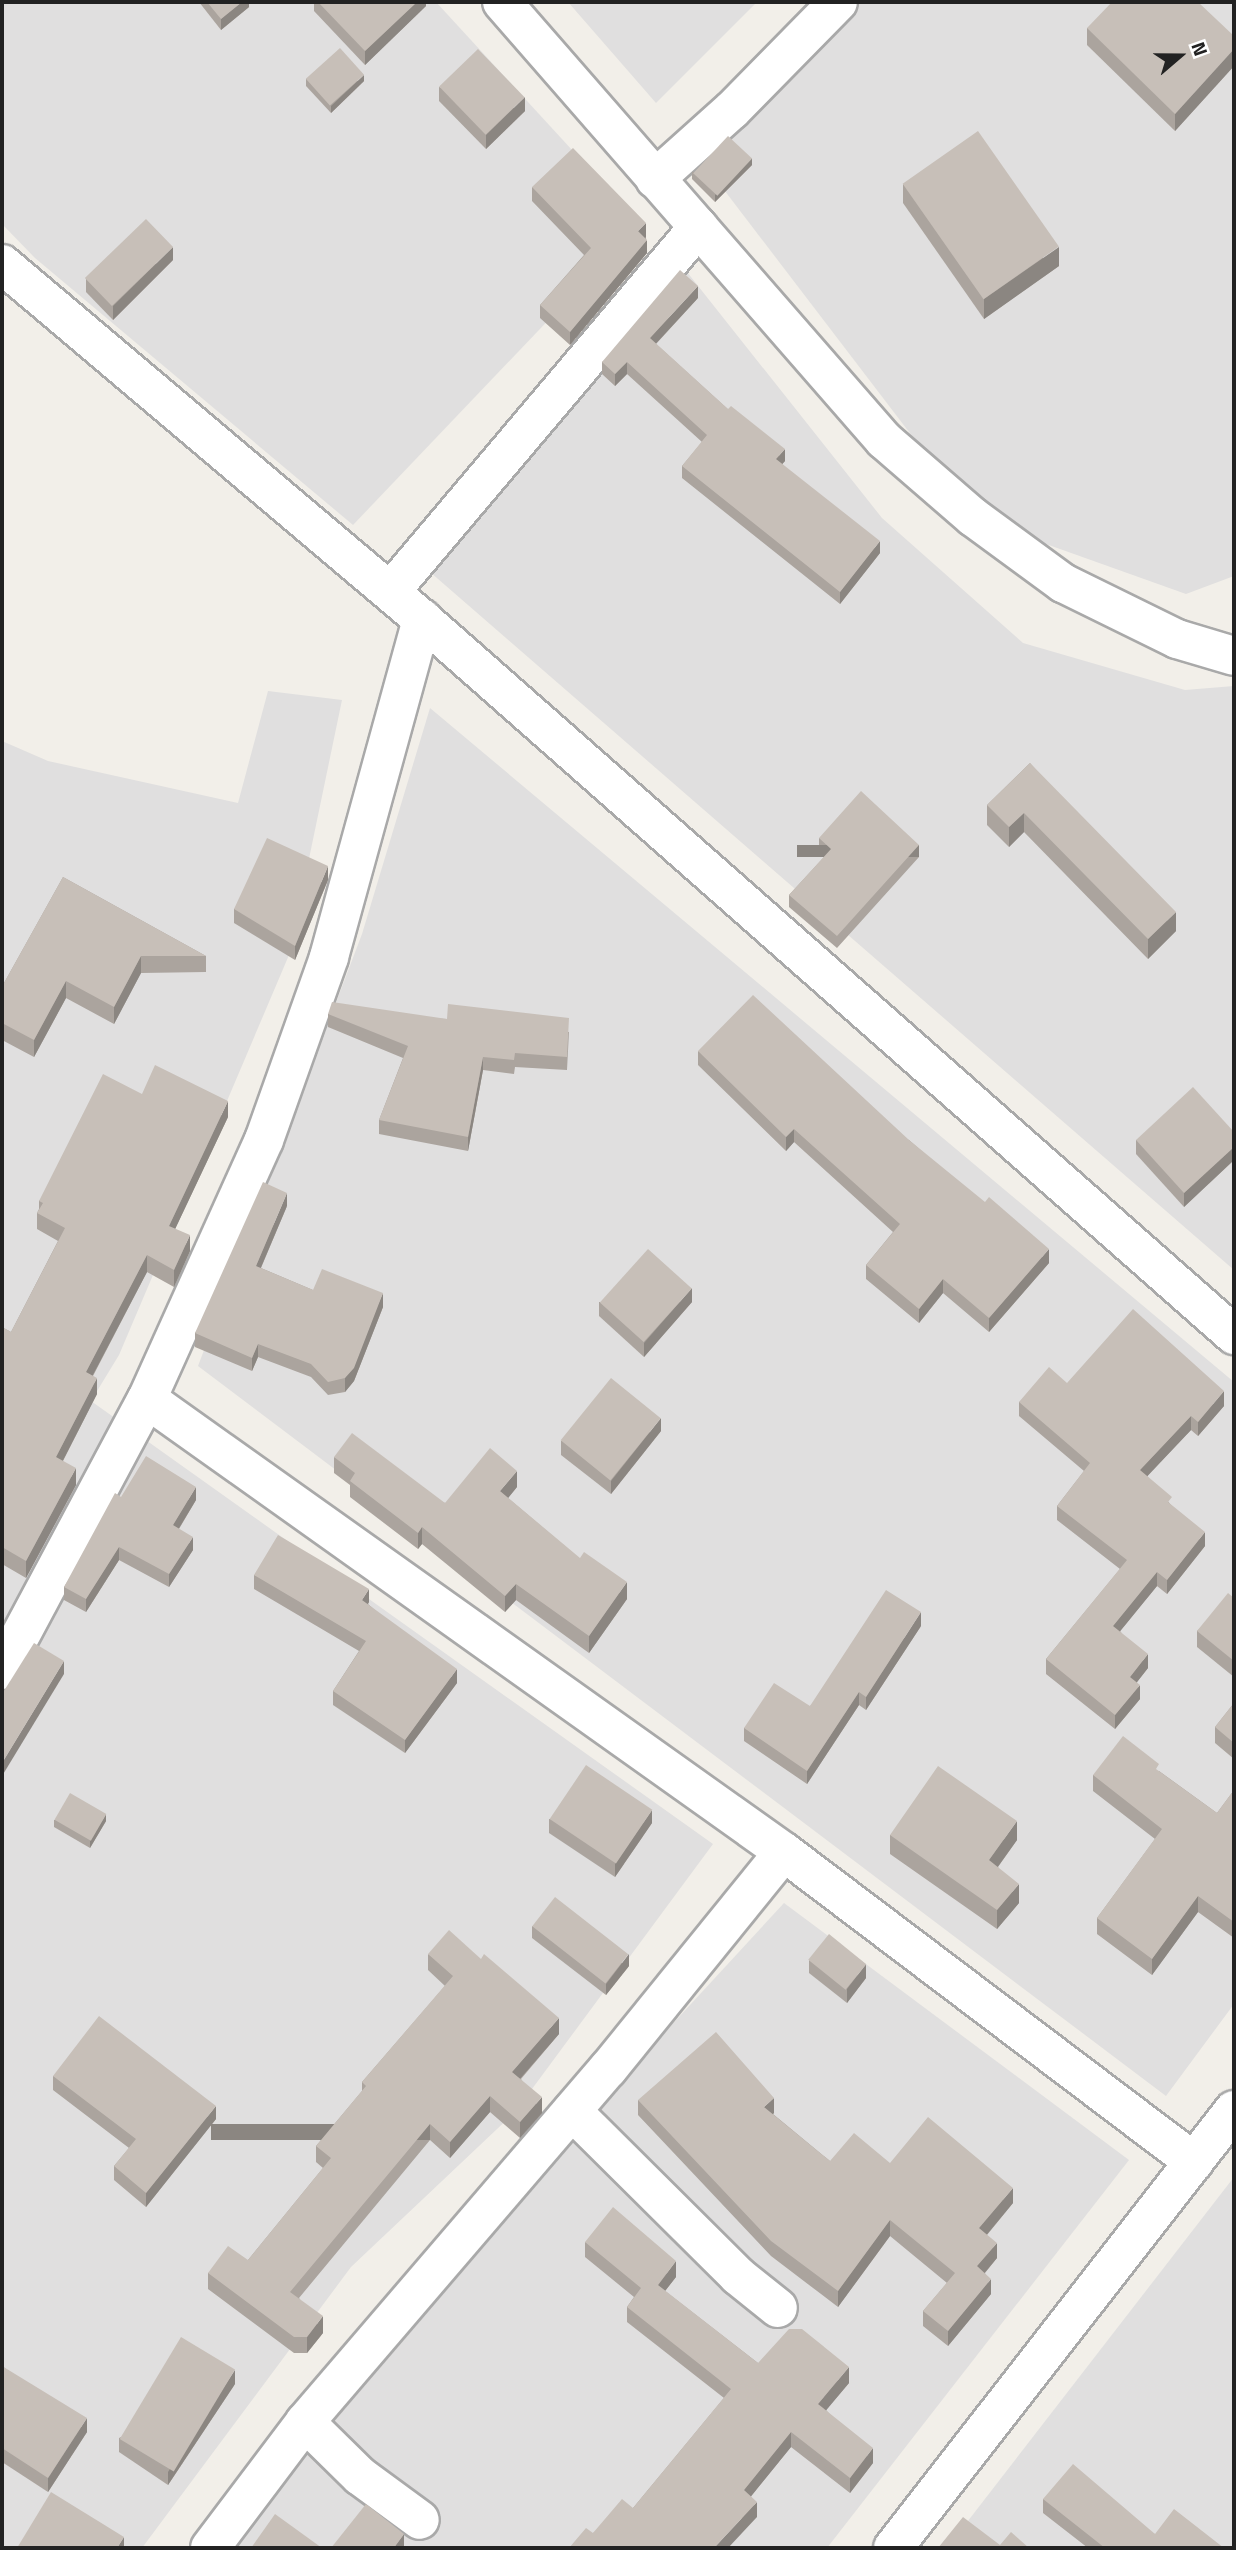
<!DOCTYPE html>
<style>
body{margin:0}
#map{position:relative;width:1236px;height:2550px;overflow:hidden;background:#f2efe9;font-family:"Titillium Web",sans-serif}
div>[style]{position:absolute}
.residential>*{inset:0;background:#e0dfdf}
.roads{filter:drop-shadow(2px 0 #a9a9a9) drop-shadow(-2px 0 #a9a9a9) drop-shadow(0 2px #a9a9a9) drop-shadow(0 -2px #a9a9a9)}
.minor>*{height:38px;margin:-19px;padding:0 19px;transform-origin:19px;border-radius:19px;background:#fff}
.wall>*{inset:0;background:#aba49e}
.shaded-wall>*{inset:0;background:#8b8681;transform-origin:0 0}
.building>*{inset:0;background:#c7bfb8;transform-origin:0 0}
span{translate:-50% -50%;white-space:nowrap;text-align:center;line-height:1.15;-webkit-text-stroke:5px #fff;paint-order:stroke}
.frame{position:absolute;inset:0;border:4px solid #222;pointer-events:none}
.north{position:absolute;left:1145px;top:21px;width:70px;height:70px;-webkit-text-stroke:5px #fff;paint-order:stroke;rotate:70deg;font-size:19px;font-weight:700;line-height:28px;text-align:center;color:#222}
.north::after{content:'';display:block;margin:auto;width:24px;height:32px;background:#222;clip-path:polygon(50% 0,100% 100%,50% 72%,0 100%)}
</style>
<div id="map">
<div class="residential">
<i style="clip-path:polygon(2px 2px,436px 2px,640px 224px,353px 525px,35px 258px,2px 224px)"></i>
<i style="clip-path:polygon(568px 2px,757px 2px,656px 103px)"></i>
<i style="clip-path:polygon(859px 2px,1234px 2px,1234px 576px,1186px 594px,1018px 534px,922px 449px,702px 161px)"></i>
<i style="clip-path:polygon(687px 272px,882px 518px,1023px 643px,1185px 690px,1234px 686px,1234px 1270px,430px 572px)"></i>
<i style="clip-path:polygon(268px 691px,342px 700px,289px 955px,119px 1355px,91px 1401px,713px 1844px,515px 2112px,351px 2267px,142px 2548px,2px 2548px,2px 741px,48px 761px,238px 803px)"></i>
<i style="clip-path:polygon(430px 708px,1234px 1382px,1234px 2004px,1166px 2096px,198px 1366px,362px 934px)"></i>
<i style="clip-path:polygon(784px 1903px,1129px 2160px,827px 2548px,225px 2548px,407px 2312px)"></i>
<i style="clip-path:polygon(1234px 2177px,1234px 2548px,947px 2548px)"></i>
</div>
<div class="roads">
<div class="minor">
<i style="left:502px;top:2px;width:581px;rotate:48.91deg"></i>
<i style="left:884px;top:440px;width:118px;rotate:40.9deg"></i>
<i style="left:973px;top:517px;width:112px;rotate:36.3deg"></i>
<i style="left:1063px;top:583px;width:127px;rotate:26.2deg"></i>
<i style="left:1177px;top:639px;width:59px;rotate:16.6deg"></i>
<i style="left:655px;top:179px;width:103px;rotate:-41.9deg"></i>
<i style="left:732px;top:110px;width:151px;rotate:-45.5deg"></i>
<i style="left:2px;top:264px;width:550px;rotate:40.21deg"></i>
<i style="left:422px;top:619px;width:1083px;rotate:41.4deg"></i>
<i style="left:390px;top:592px;width:478px;rotate:-49.8deg"></i>
<i style="left:147px;top:1399px;width:782px;rotate:35.42deg"></i>
<i style="left:784px;top:1852px;width:514px;rotate:37.09deg"></i>
<i style="left:2px;top:1670px;width:307px;rotate:-61.9deg"></i>
<i style="left:147px;top:1399px;width:284px;rotate:-65.7deg"></i>
<i style="left:264px;top:1140px;width:194px;rotate:-70.4deg"></i>
<i style="left:329px;top:957px;width:351px;rotate:-74.6deg"></i>
<i style="left:572px;top:2111px;width:234px;rotate:44.8deg"></i>
<i style="left:738px;top:2276px;width:51px;rotate:38.7deg"></i>
<i style="left:305px;top:2422px;width:77px;rotate:44.5deg"></i>
<i style="left:360px;top:2476px;width:74px;rotate:36.3deg"></i>
<i style="left:210px;top:2548px;width:158px;rotate:-53deg"></i>
<i style="left:305px;top:2422px;width:465px;rotate:-49.4deg"></i>
<i style="left:608px;top:2069px;width:279px;rotate:-51deg"></i>
<i style="left:893px;top:2548px;width:555px;rotate:-52.1deg"></i>
</div>
</div>
<div class="wall">
<i style="clip-path:polygon(199px 2px,249px 2px,249px 7px,221px 30px)"></i>
<i style="clip-path:polygon(314px 2px,426px 2px,426px 6px,365px 65px,314px 11px)"></i>
<i style="clip-path:polygon(1087px 28px,1234px 36px,1234px 66px,1175px 131px,1087px 45px)"></i>
<i style="clip-path:polygon(306px 79px,364px 81px,331px 113px,306px 86px)"></i>
<i style="clip-path:polygon(439px 87px,525px 111px,486px 149px,439px 101px)"></i>
<i style="clip-path:polygon(752px 165px,715px 202px,692px 179px,692px 172px)"></i>
<i style="clip-path:polygon(903px 184px,1059px 266px,984px 319px,903px 203px)"></i>
<i style="clip-path:polygon(532px 187px,646px 237px,647px 253px,570px 345px,540px 318px,540px 305px,584px 255px,532px 201px)"></i>
<i style="clip-path:polygon(173px 260px,113px 320px,86px 292px,86px 279px)"></i>
<i style="clip-path:polygon(698px 298px,656px 344px,785px 461px,782px 464px,880px 553px,840px 604px,682px 478px,682px 466px,702px 442px,627px 374px,615px 386px,602px 374px,602px 362px)"></i>
<i style="clip-path:polygon(1030px 763px,1176px 931px,1148px 959px,1024px 832px,1009px 847px,987px 825px,987px 805px)"></i>
<i style="clip-path:polygon(819px 838px,919px 857px,837px 948px,789px 907px,789px 895px,825px 856px,819px 850px)"></i>
<i style="clip-path:polygon(63px 877px,206px 956px,206px 972px,141px 973px,114px 1024px,66px 998px,34px 1057px,2px 1040px,2px 982px,4px 983px)"></i>
<i style="clip-path:polygon(328px 880px,295px 960px,234px 923px,234px 909px)"></i>
<i style="clip-path:polygon(328px 1014px,447px 1019px,569px 1032px,567px 1070px,515px 1067px,514px 1074px,483px 1070px,468px 1151px,379px 1134px,379px 1120px,403px 1058px,328px 1027px)"></i>
<i style="clip-path:polygon(698px 1051px,909px 1140px,1049px 1263px,989px 1332px,943px 1293px,919px 1323px,866px 1279px,866px 1265px,893px 1232px,794px 1142px,786px 1151px,698px 1065px)"></i>
<i style="clip-path:polygon(142px 1094px,228px 1117px,175px 1229px,190px 1251px,174px 1287px,147px 1272px,93px 1376px,97px 1394px,63px 1461px,76px 1485px,26px 1578px,2px 1564px,2px 1327px,11px 1332px,58px 1241px,37px 1229px,37px 1213px,39px 1209px,39px 1201px)"></i>
<i style="clip-path:polygon(1234px 1132px,1234px 1160px,1184px 1207px,1136px 1154px,1136px 1140px)"></i>
<i style="clip-path:polygon(287px 1206px,261px 1268px,313px 1290px,383px 1307px,354px 1381px,345px 1392px,328px 1395px,311px 1377px,258px 1357px,252px 1371px,195px 1347px,195px 1333px)"></i>
<i style="clip-path:polygon(599px 1302px,692px 1302px,644px 1357px,599px 1316px)"></i>
<i style="clip-path:polygon(1067px 1383px,1224px 1406px,1198px 1436px,1191px 1430px,1147px 1476px,1205px 1546px,1167px 1594px,1157px 1586px,1120px 1631px,1148px 1668px,1137px 1682px,1140px 1699px,1115px 1729px,1046px 1674px,1046px 1659px,1120px 1569px,1057px 1520px,1057px 1506px,1084px 1471px,1019px 1416px,1019px 1402px)"></i>
<i style="clip-path:polygon(661px 1431px,611px 1494px,561px 1455px,561px 1441px)"></i>
<i style="clip-path:polygon(334px 1457px,445px 1503px,517px 1487px,508px 1498px,627px 1599px,589px 1653px,516px 1600px,505px 1612px,422px 1544px,418px 1549px,350px 1497px,350px 1485px,334px 1473px)"></i>
<i style="clip-path:polygon(121px 1497px,196px 1500px,179px 1529px,193px 1550px,169px 1587px,119px 1560px,86px 1612px,64px 1600px,64px 1587px)"></i>
<i style="clip-path:polygon(254px 1575px,369px 1602px,368px 1604px,457px 1683px,405px 1753px,333px 1705px,333px 1691px,359px 1651px,254px 1589px)"></i>
<i style="clip-path:polygon(1234px 1598px,1234px 1677px,1197px 1647px,1197px 1631px)"></i>
<i style="clip-path:polygon(921px 1626px,866px 1710px,859px 1705px,807px 1784px,744px 1741px,744px 1728px,810px 1706px)"></i>
<i style="clip-path:polygon(1234px 1703px,1234px 1759px,1215px 1743px,1215px 1727px)"></i>
<i style="clip-path:polygon(1159px 1771px,1217px 1813px,1234px 1790px,1234px 1938px,1198px 1912px,1152px 1975px,1097px 1934px,1097px 1918px,1155px 1839px,1093px 1791px,1093px 1775px)"></i>
<i style="clip-path:polygon(549px 1819px,652px 1823px,615px 1877px,549px 1833px)"></i>
<i style="clip-path:polygon(54px 1820px,106px 1821px,90px 1848px,54px 1827px)"></i>
<i style="clip-path:polygon(890px 1835px,1017px 1840px,998px 1867px,1019px 1903px,997px 1929px,890px 1854px)"></i>
<i style="clip-path:polygon(532px 1926px,629px 1966px,606px 1995px,532px 1938px)"></i>
<i style="clip-path:polygon(428px 1954px,559px 2034px,521px 2079px,542px 2113px,520px 2138px,490px 2112px,450px 2158px,430px 2140px,299px 2298px,323px 2333px,307px 2353px,294px 2353px,208px 2289px,208px 2273px,248px 2260px,323px 2168px,316px 2162px,316px 2146px,362px 2091px,362px 2082px,445px 1986px,428px 1970px)"></i>
<i style="clip-path:polygon(809px 1960px,866px 1978px,847px 2003px,809px 1973px)"></i>
<i style="clip-path:polygon(53px 2076px,216px 2119px,146px 2207px,114px 2180px,114px 2166px,129px 2148px,53px 2090px)"></i>
<i style="clip-path:polygon(638px 2100px,774px 2113px,773px 2114px,830px 2161px,890px 2163px,1013px 2203px,987px 2235px,997px 2258px,985px 2273px,991px 2294px,948px 2346px,923px 2326px,923px 2311px,947px 2283px,890px 2236px,838px 2307px,771px 2256px,638px 2115px)"></i>
<i style="clip-path:polygon(585px 2242px,676px 2277px,665px 2291px,758px 2363px,849px 2383px,826px 2410px,873px 2463px,850px 2493px,791px 2447px,751px 2496px,757px 2517px,593px 2533px,633px 2508px,724px 2398px,627px 2322px,627px 2307px,634px 2297px,585px 2257px)"></i>
<i style="clip-path:polygon(2px 2366px,87px 2432px,48px 2492px,2px 2462px)"></i>
<i style="clip-path:polygon(235px 2384px,168px 2485px,119px 2452px,119px 2438px)"></i>
<i style="clip-path:polygon(1043px 2499px,1155px 2534px,1224px 2548px,1088px 2548px,1043px 2513px)"></i>
</div>
<div class="shaded-wall">
<i style="clip-path:polygon(242px 2px,249px 2px,249px 7px,221px 30px,221px 19px)"></i>
<i style="clip-path:polygon(417px 2px,426px 2px,426px 6px,365px 65px,365px 51px)"></i>
<i style="clip-path:polygon(1234px 49px,1234px 66px,1175px 131px,1175px 114px)"></i>
<i style="clip-path:polygon(364px 75px,364px 81px,331px 113px,331px 106px)"></i>
<i style="clip-path:polygon(525px 97px,525px 111px,486px 149px,486px 135px)"></i>
<i style="clip-path:polygon(752px 158px,752px 165px,715px 202px,715px 195px)"></i>
<i style="clip-path:polygon(646px 223px,646px 237px,638px 244px,638px 231px)"></i>
<i style="clip-path:polygon(647px 240px,647px 253px,570px 345px,570px 332px)"></i>
<i style="clip-path:polygon(173px 247px,173px 260px,113px 320px,113px 306px)"></i>
<i style="clip-path:polygon(1059px 247px,1059px 266px,984px 319px,984px 299px)"></i>
<i style="clip-path:polygon(698px 286px,698px 298px,650px 350px,650px 338px)"></i>
<i style="clip-path:polygon(627px 362px,627px 374px,615px 386px,615px 374px)"></i>
<i style="clip-path:polygon(785px 449px,785px 461px,776px 471px,776px 459px)"></i>
<i style="clip-path:polygon(880px 541px,880px 553px,840px 604px,840px 592px)"></i>
<i style="clip-path:polygon(1024px 813px,1024px 832px,1009px 847px,1009px 827px)"></i>
<i style="left:919px;top:845px;width:12px;height:122px;rotate:90deg"></i>
<i style="clip-path:polygon(328px 866px,328px 880px,295px 960px,295px 946px)"></i>
<i style="clip-path:polygon(1176px 912px,1176px 931px,1148px 959px,1148px 939px)"></i>
<i style="clip-path:polygon(141px 956px,141px 973px,114px 1024px,114px 1007px)"></i>
<i style="clip-path:polygon(66px 981px,66px 998px,34px 1057px,34px 1040px)"></i>
<i style="clip-path:polygon(483px 1057px,483px 1070px,468px 1151px,468px 1137px)"></i>
<i style="clip-path:polygon(228px 1101px,228px 1117px,169px 1242px,169px 1226px)"></i>
<i style="clip-path:polygon(794px 1129px,794px 1142px,786px 1151px,786px 1137px)"></i>
<i style="clip-path:polygon(1234px 1147px,1234px 1160px,1184px 1207px,1184px 1193px)"></i>
<i style="clip-path:polygon(287px 1193px,287px 1206px,256px 1279px,256px 1266px)"></i>
<i style="clip-path:polygon(190px 1235px,190px 1251px,174px 1287px,174px 1270px)"></i>
<i style="clip-path:polygon(1049px 1249px,1049px 1263px,989px 1332px,989px 1318px)"></i>
<i style="clip-path:polygon(147px 1255px,147px 1272px,86px 1388px,86px 1372px)"></i>
<i style="clip-path:polygon(943px 1279px,943px 1293px,919px 1323px,919px 1309px)"></i>
<i style="clip-path:polygon(692px 1288px,692px 1302px,644px 1357px,644px 1343px)"></i>
<i style="clip-path:polygon(383px 1293px,383px 1307px,354px 1381px,345px 1392px,345px 1378px)"></i>
<i style="clip-path:polygon(258px 1344px,258px 1357px,252px 1371px,252px 1358px)"></i>
<i style="clip-path:polygon(97px 1378px,97px 1394px,56px 1474px,56px 1457px)"></i>
<i style="clip-path:polygon(1224px 1391px,1224px 1406px,1198px 1436px,1198px 1422px)"></i>
<i style="clip-path:polygon(1191px 1416px,1191px 1430px,1140px 1484px,1140px 1470px)"></i>
<i style="clip-path:polygon(661px 1418px,661px 1431px,611px 1494px,611px 1481px)"></i>
<i style="clip-path:polygon(76px 1468px,76px 1485px,26px 1578px,26px 1561px)"></i>
<i style="clip-path:polygon(517px 1471px,517px 1487px,500px 1508px,500px 1491px)"></i>
<i style="clip-path:polygon(196px 1487px,196px 1500px,173px 1538px,173px 1525px)"></i>
<i style="clip-path:polygon(422px 1527px,422px 1544px,418px 1549px,418px 1533px)"></i>
<i style="clip-path:polygon(1205px 1532px,1205px 1546px,1167px 1594px,1167px 1580px)"></i>
<i style="clip-path:polygon(193px 1537px,193px 1550px,169px 1587px,169px 1574px)"></i>
<i style="clip-path:polygon(119px 1547px,119px 1560px,86px 1612px,86px 1599px)"></i>
<i style="clip-path:polygon(1157px 1572px,1157px 1586px,1113px 1640px,1113px 1626px)"></i>
<i style="clip-path:polygon(627px 1582px,627px 1599px,589px 1653px,589px 1636px)"></i>
<i style="clip-path:polygon(516px 1584px,516px 1600px,505px 1612px,505px 1596px)"></i>
<i style="clip-path:polygon(369px 1589px,369px 1602px,362px 1613px,362px 1600px)"></i>
<i style="clip-path:polygon(921px 1612px,921px 1626px,866px 1710px,866px 1697px)"></i>
<i style="clip-path:polygon(1148px 1654px,1148px 1668px,1130px 1691px,1130px 1677px)"></i>
<i style="clip-path:polygon(64px 1661px,64px 1674px,2px 1776px,2px 1763px)"></i>
<i style="clip-path:polygon(457px 1669px,457px 1683px,405px 1753px,405px 1740px)"></i>
<i style="clip-path:polygon(1140px 1685px,1140px 1699px,1115px 1729px,1115px 1715px)"></i>
<i style="clip-path:polygon(859px 1692px,859px 1705px,807px 1784px,807px 1771px)"></i>
<i style="clip-path:polygon(652px 1810px,652px 1823px,615px 1877px,615px 1864px)"></i>
<i style="clip-path:polygon(106px 1814px,106px 1821px,90px 1848px,90px 1841px)"></i>
<i style="clip-path:polygon(1017px 1821px,1017px 1840px,989px 1879px,989px 1860px)"></i>
<i style="clip-path:polygon(1019px 1884px,1019px 1903px,997px 1929px,997px 1910px)"></i>
<i style="clip-path:polygon(1198px 1896px,1198px 1912px,1152px 1975px,1152px 1959px)"></i>
<i style="clip-path:polygon(629px 1954px,629px 1966px,606px 1995px,606px 1984px)"></i>
<i style="clip-path:polygon(866px 1964px,866px 1978px,847px 2003px,847px 1989px)"></i>
<i style="clip-path:polygon(559px 2018px,559px 2034px,512px 2088px,512px 2072px)"></i>
<i style="clip-path:polygon(490px 2096px,490px 2112px,450px 2158px,450px 2142px)"></i>
<i style="clip-path:polygon(542px 2097px,542px 2113px,520px 2138px,520px 2122px)"></i>
<i style="clip-path:polygon(774px 2098px,774px 2113px,764px 2122px,764px 2107px)"></i>
<i style="clip-path:polygon(216px 2106px,216px 2119px,146px 2207px,146px 2193px)"></i>
<i style="left:430px;top:2124px;width:16px;height:219px;rotate:90deg"></i>
<i style="clip-path:polygon(1013px 2188px,1013px 2203px,979px 2244px,979px 2228px)"></i>
<i style="clip-path:polygon(890px 2220px,890px 2236px,838px 2307px,838px 2291px)"></i>
<i style="clip-path:polygon(997px 2243px,997px 2258px,977px 2282px,977px 2266px)"></i>
<i style="clip-path:polygon(676px 2261px,676px 2277px,658px 2300px,658px 2285px)"></i>
<i style="clip-path:polygon(991px 2279px,991px 2294px,948px 2346px,948px 2331px)"></i>
<i style="clip-path:polygon(323px 2316px,323px 2333px,307px 2353px,307px 2337px)"></i>
<i style="clip-path:polygon(849px 2367px,849px 2383px,818px 2420px,818px 2404px)"></i>
<i style="clip-path:polygon(235px 2370px,235px 2384px,168px 2485px,168px 2472px)"></i>
<i style="clip-path:polygon(87px 2418px,87px 2432px,48px 2492px,48px 2478px)"></i>
<i style="clip-path:polygon(791px 2432px,791px 2447px,744px 2505px,744px 2490px)"></i>
<i style="clip-path:polygon(873px 2448px,873px 2463px,850px 2493px,850px 2478px)"></i>
<i style="clip-path:polygon(757px 2502px,757px 2517px,728px 2548px,714px 2548px)"></i>
<i style="clip-path:polygon(404px 2534px,404px 2548px,393px 2548px)"></i>
<i style="clip-path:polygon(124px 2537px,124px 2548px,117px 2548px)"></i>
</div>
<div class="building">
<i style="clip-path:polygon(207px 2px,242px 2px,221px 19px)"></i>
<i style="clip-path:polygon(318px 2px,417px 2px,365px 51px)"></i>
<i style="clip-path:polygon(1112px 2px,1198px 2px,1234px 36px,1234px 49px,1175px 114px,1087px 28px)"></i>
<i style="left:340px;top:48px;width:36px;height:46px;rotate:48deg"></i>
<i style="left:478px;top:49px;width:67px;height:54px;rotate:46deg"></i>
<i style="left:978px;top:131px;width:141px;height:92px;rotate:55deg"></i>
<i style="left:728px;top:136px;width:33px;height:51px;rotate:43deg"></i>
<i style="clip-path:polygon(573px 148px,646px 223px,638px 231px,647px 240px,570px 332px,540px 305px,591px 248px,532px 187px)"></i>
<i style="left:146px;top:219px;width:39px;height:85px;rotate:46deg"></i>
<i style="clip-path:polygon(680px 270px,698px 286px,650px 338px,728px 409px,731px 406px,785px 449px,776px 459px,880px 541px,840px 592px,682px 466px,707px 435px,627px 362px,615px 374px,602px 362px)"></i>
<i style="clip-path:polygon(1030px 763px,1176px 912px,1148px 939px,1024px 813px,1009px 827px,987px 805px)"></i>
<i style="clip-path:polygon(861px 791px,919px 845px,837px 936px,789px 895px,831px 849px,819px 838px)"></i>
<i style="clip-path:polygon(267px 838px,328px 866px,295px 946px,234px 909px)"></i>
<i style="clip-path:polygon(63px 877px,206px 956px,141px 956px,114px 1007px,66px 981px,34px 1040px,2px 1023px,2px 982px,4px 983px)"></i>
<i style="clip-path:polygon(753px 995px,909px 1140px,985px 1202px,989px 1197px,1049px 1249px,989px 1318px,943px 1279px,919px 1309px,866px 1265px,900px 1224px,794px 1129px,786px 1137px,698px 1051px)"></i>
<i style="clip-path:polygon(332px 1002px,447px 1019px,448px 1004px,569px 1018px,567px 1057px,515px 1053px,514px 1060px,483px 1057px,468px 1137px,379px 1120px,408px 1046px,328px 1014px)"></i>
<i style="clip-path:polygon(155px 1065px,228px 1101px,169px 1226px,190px 1235px,174px 1270px,147px 1255px,86px 1372px,97px 1378px,56px 1457px,76px 1468px,26px 1561px,2px 1547px,2px 1327px,11px 1332px,65px 1228px,37px 1213px,43px 1203px,39px 1201px,103px 1074px,142px 1094px)"></i>
<i style="clip-path:polygon(1193px 1087px,1234px 1132px,1234px 1147px,1184px 1193px,1136px 1140px)"></i>
<i style="clip-path:polygon(263px 1182px,287px 1193px,256px 1266px,313px 1290px,322px 1269px,383px 1293px,354px 1368px,345px 1378px,328px 1382px,311px 1364px,258px 1344px,252px 1358px,195px 1333px)"></i>
<i style="left:648px;top:1249px;width:59px;height:72px;rotate:42deg"></i>
<i style="clip-path:polygon(1133px 1309px,1224px 1391px,1198px 1422px,1191px 1416px,1140px 1470px,1172px 1497px,1168px 1502px,1205px 1532px,1167px 1580px,1157px 1572px,1113px 1626px,1148px 1654px,1130px 1677px,1140px 1685px,1115px 1715px,1046px 1659px,1127px 1560px,1057px 1506px,1090px 1463px,1019px 1402px,1049px 1367px,1067px 1383px)"></i>
<i style="left:611px;top:1378px;width:64px;height:80px;rotate:39deg"></i>
<i style="clip-path:polygon(352px 1433px,445px 1503px,490px 1448px,517px 1471px,500px 1491px,580px 1558px,584px 1552px,627px 1582px,589px 1636px,516px 1584px,505px 1596px,422px 1527px,418px 1533px,350px 1481px,355px 1473px,334px 1457px)"></i>
<i style="clip-path:polygon(146px 1456px,196px 1487px,173px 1525px,193px 1537px,169px 1574px,119px 1547px,86px 1599px,64px 1587px,115px 1493px,121px 1497px)"></i>
<i style="clip-path:polygon(278px 1535px,369px 1589px,362px 1600px,457px 1669px,405px 1740px,333px 1691px,366px 1641px,254px 1575px)"></i>
<i style="clip-path:polygon(886px 1590px,921px 1612px,866px 1697px,859px 1692px,807px 1771px,744px 1728px,774px 1683px,810px 1706px)"></i>
<i style="clip-path:polygon(1228px 1593px,1234px 1598px,1234px 1661px,1197px 1631px)"></i>
<i style="clip-path:polygon(34px 1643px,64px 1661px,2px 1763px,2px 1694px)"></i>
<i style="clip-path:polygon(1234px 1703px,1234px 1743px,1215px 1727px)"></i>
<i style="clip-path:polygon(1123px 1736px,1159px 1764px,1156px 1769px,1217px 1813px,1234px 1790px,1234px 1922px,1198px 1896px,1152px 1959px,1097px 1918px,1162px 1829px,1093px 1775px)"></i>
<i style="left:586px;top:1765px;width:80px;height:65px;rotate:34deg"></i>
<i style="clip-path:polygon(938px 1766px,1017px 1821px,989px 1860px,1019px 1884px,997px 1910px,890px 1835px)"></i>
<i style="left:70px;top:1793px;width:42px;height:31px;rotate:30deg"></i>
<i style="left:555px;top:1897px;width:93px;height:37px;rotate:38deg"></i>
<i style="clip-path:polygon(449px 1930px,481px 1959px,484px 1954px,559px 2018px,512px 2072px,542px 2097px,520px 2122px,490px 2096px,450px 2142px,430px 2124px,290px 2292px,323px 2316px,307px 2337px,294px 2337px,208px 2273px,228px 2246px,248px 2260px,331px 2158px,316px 2146px,366px 2086px,362px 2082px,453px 1976px,428px 1954px)"></i>
<i style="left:829px;top:1934px;width:48px;height:33px;rotate:39deg"></i>
<i style="clip-path:polygon(99px 2016px,216px 2106px,146px 2193px,114px 2166px,136px 2139px,53px 2076px)"></i>
<i style="clip-path:polygon(716px 2032px,774px 2098px,764px 2107px,830px 2161px,854px 2133px,890px 2163px,928px 2117px,1013px 2188px,979px 2228px,997px 2243px,977px 2266px,991px 2279px,948px 2331px,923px 2311px,955px 2273px,890px 2220px,838px 2291px,771px 2241px,638px 2100px)"></i>
<i style="clip-path:polygon(613px 2207px,676px 2261px,658px 2285px,758px 2363px,789px 2329px,802px 2329px,849px 2367px,818px 2404px,873px 2448px,850px 2478px,791px 2432px,744px 2490px,757px 2502px,714px 2548px,569px 2548px,586px 2528px,593px 2533px,622px 2499px,633px 2508px,731px 2389px,627px 2307px,641px 2288px,585px 2242px)"></i>
<i style="left:181px;top:2337px;width:63px;height:119px;rotate:31deg"></i>
<i style="clip-path:polygon(2px 2366px,87px 2418px,48px 2478px,2px 2448px)"></i>
<i style="clip-path:polygon(1073px 2464px,1155px 2534px,1174px 2509px,1224px 2548px,1105px 2548px,1043px 2499px)"></i>
<i style="clip-path:polygon(51px 2492px,124px 2537px,117px 2548px,17px 2548px)"></i>
<i style="clip-path:polygon(366px 2504px,404px 2534px,394px 2548px,331px 2548px)"></i>
<i style="clip-path:polygon(275px 2514px,322px 2548px,251px 2548px)"></i>
<i style="clip-path:polygon(963px 2517px,1000px 2545px,1011px 2532px,1029px 2548px,938px 2548px)"></i>
</div>
<div class="frame"></div>
<div class="north">N</div>
</div>
